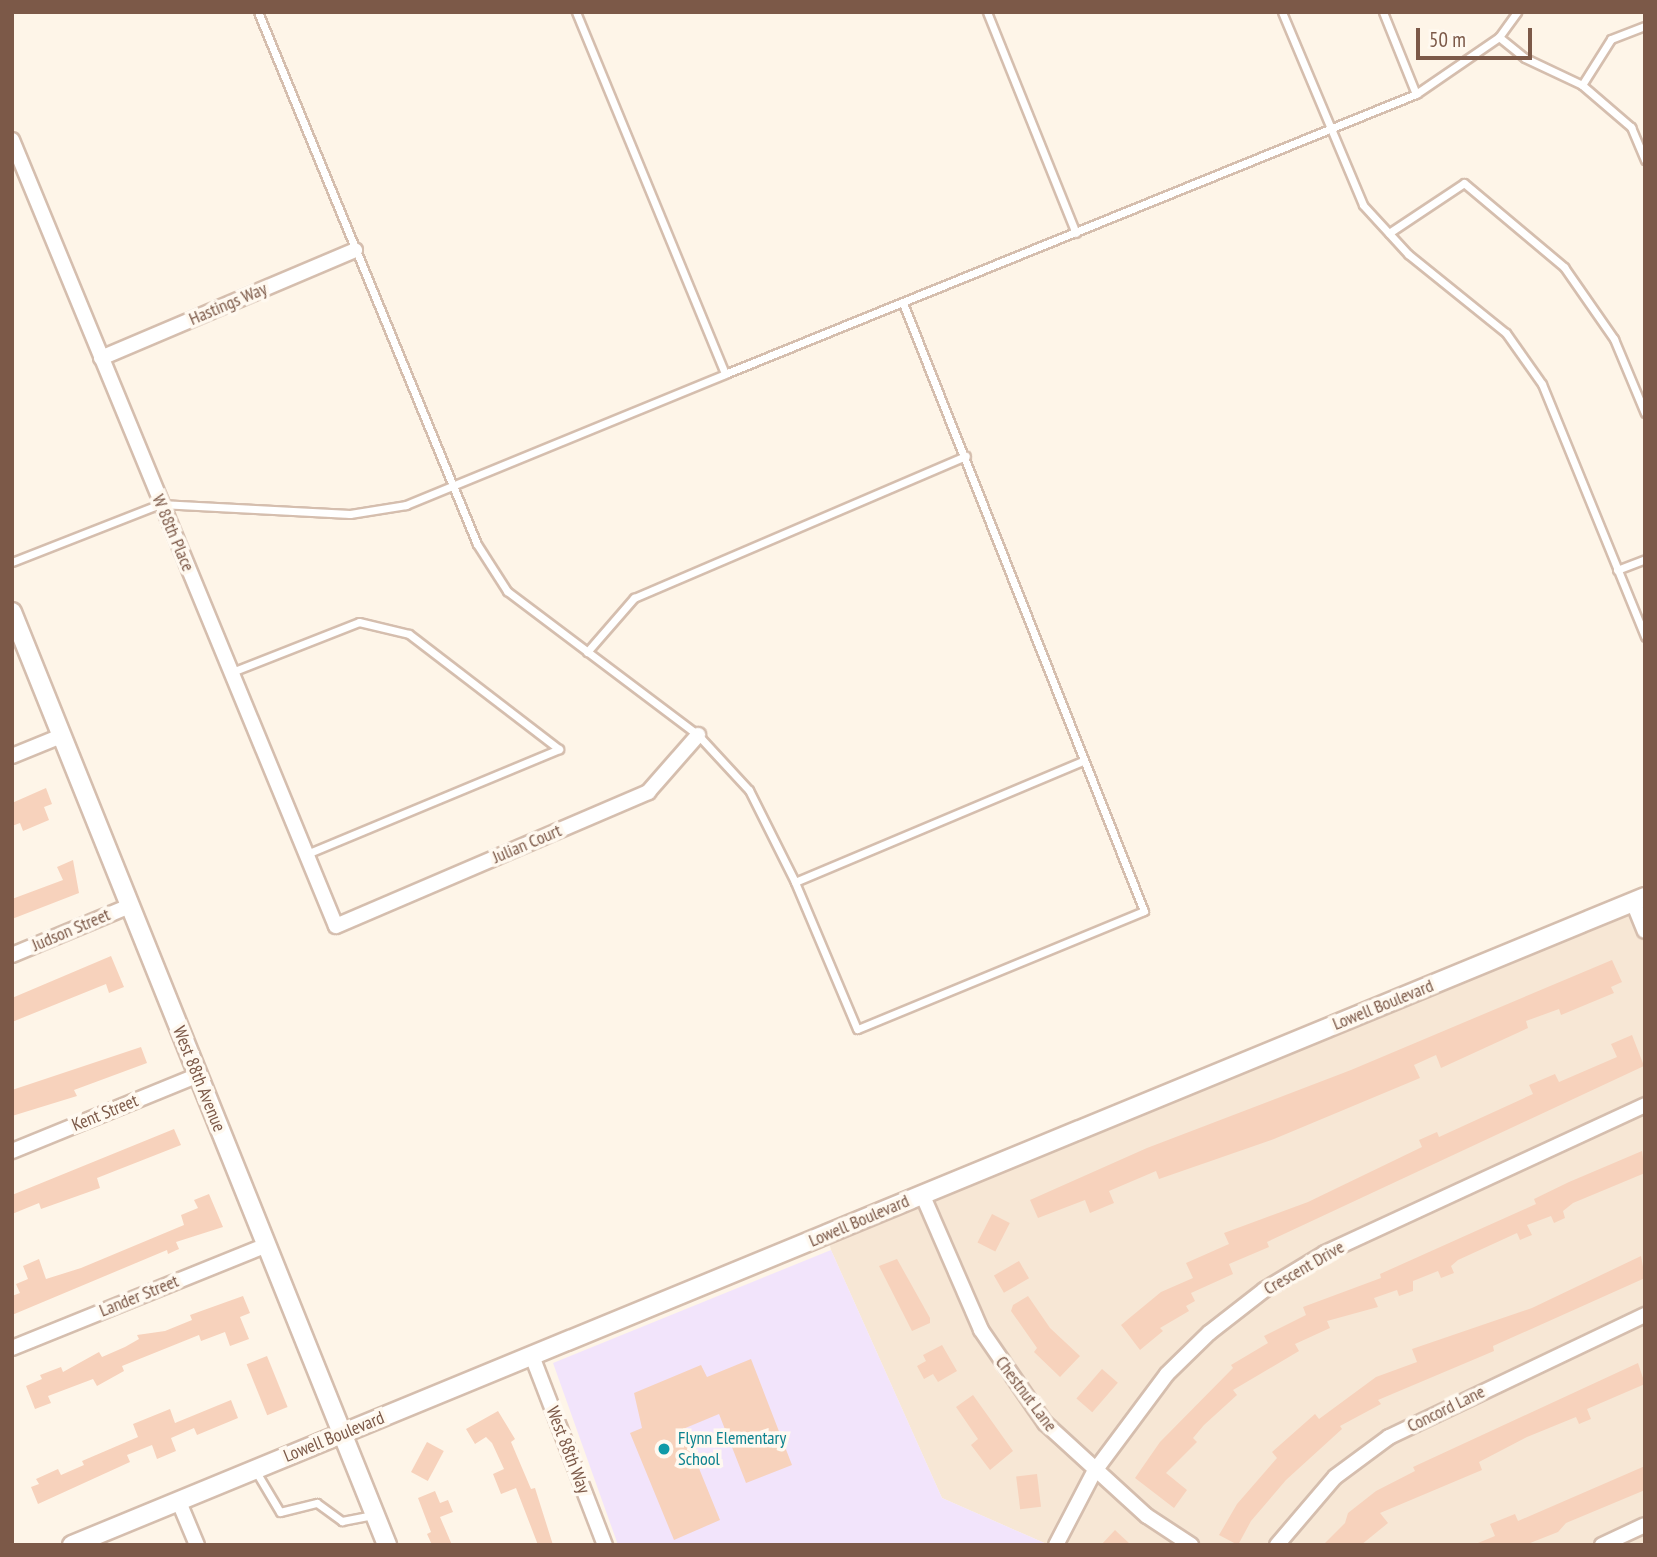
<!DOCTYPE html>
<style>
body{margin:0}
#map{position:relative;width:1657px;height:1557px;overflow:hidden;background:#fef5e8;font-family:"PT Sans Narrow",sans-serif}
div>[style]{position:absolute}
.residential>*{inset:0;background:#f7e7d5}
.education>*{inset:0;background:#f2e4fb}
.building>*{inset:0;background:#f7d2bc;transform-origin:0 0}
.roads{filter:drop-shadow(2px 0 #d5beae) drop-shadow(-2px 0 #d5beae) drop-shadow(0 2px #d5beae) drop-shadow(0 -2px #d5beae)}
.service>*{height:7px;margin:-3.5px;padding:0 3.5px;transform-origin:3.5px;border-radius:3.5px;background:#fff}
.minor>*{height:14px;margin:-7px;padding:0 7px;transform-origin:7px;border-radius:7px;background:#fff}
.tertiary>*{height:18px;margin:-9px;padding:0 9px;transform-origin:9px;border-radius:9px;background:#fff}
.dots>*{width:19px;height:19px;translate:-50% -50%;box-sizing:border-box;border:4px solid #fff9f0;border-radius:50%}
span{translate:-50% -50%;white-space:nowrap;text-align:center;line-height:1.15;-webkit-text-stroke:7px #fff9f0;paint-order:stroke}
.street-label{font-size:18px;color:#7c5948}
.culture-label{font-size:18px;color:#0d838f}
.left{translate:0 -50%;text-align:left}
.frame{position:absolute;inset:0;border:14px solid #7c5948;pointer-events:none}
.scale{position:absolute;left:1416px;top:28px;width:116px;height:32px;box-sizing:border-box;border:4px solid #7c5948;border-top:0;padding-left:9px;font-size:21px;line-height:24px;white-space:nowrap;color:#7c5948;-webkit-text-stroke:5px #fff9f0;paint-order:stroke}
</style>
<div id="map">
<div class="residential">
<i style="clip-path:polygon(1645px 886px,1645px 1545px,1049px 1545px,942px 1498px,831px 1250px,824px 1223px)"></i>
</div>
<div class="education">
<i style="clip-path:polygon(831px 1250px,942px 1498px,1049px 1545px,618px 1545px,553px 1363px)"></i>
</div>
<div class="building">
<i style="clip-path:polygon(46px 788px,52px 804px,44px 807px,49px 820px,23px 831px,20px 823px,12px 826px,12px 803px)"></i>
<i style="clip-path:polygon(73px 860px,79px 893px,12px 919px,12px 899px,63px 880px,57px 867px)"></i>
<i style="clip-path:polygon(111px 956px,124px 987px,109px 993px,106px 984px,12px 1022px,12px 998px)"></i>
<i style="clip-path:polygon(1612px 960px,1622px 982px,1611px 987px,1614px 993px,1561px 1015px,1559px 1009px,1526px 1021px,1528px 1028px,1441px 1068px,1436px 1055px,1414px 1065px,1420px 1078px,1274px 1139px,1159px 1179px,1156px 1171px,1109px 1191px,1114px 1203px,1090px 1213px,1085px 1200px,1038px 1218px,1030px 1200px,1147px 1148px,1351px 1070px)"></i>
<i style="clip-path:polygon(1632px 1035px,1644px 1066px,1267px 1242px,1269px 1247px,1229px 1264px,1233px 1274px,1191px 1293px,1195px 1301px,1186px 1306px,1189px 1311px,1160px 1328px,1163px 1331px,1140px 1350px,1121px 1325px,1161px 1292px,1193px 1278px,1186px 1263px,1229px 1244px,1224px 1233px,1308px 1202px,1422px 1147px,1419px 1140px,1437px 1132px,1439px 1137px,1533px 1094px,1529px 1085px,1555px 1074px,1559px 1082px,1617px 1057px,1611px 1044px)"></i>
<i style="clip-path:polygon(141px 1047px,147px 1063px,74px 1090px,77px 1096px,12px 1116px,12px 1090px)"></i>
<i style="clip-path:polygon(174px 1129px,181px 1145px,97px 1178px,100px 1188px,41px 1209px,39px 1203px,12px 1214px,12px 1195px)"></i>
<i style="clip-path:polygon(1642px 1151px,1645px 1173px,1573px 1203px,1563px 1211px,1565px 1218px,1554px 1223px,1551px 1216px,1527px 1225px,1532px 1235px,1520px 1240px,1517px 1233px,1458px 1260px,1451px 1266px,1454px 1273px,1441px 1278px,1438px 1271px,1413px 1281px,1413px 1291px,1399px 1296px,1397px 1290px,1374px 1298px,1378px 1307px,1327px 1321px,1330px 1328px,1295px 1344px,1299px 1351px,1233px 1390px,1237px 1395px,1204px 1425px,1193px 1438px,1197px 1442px,1166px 1473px,1187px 1490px,1174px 1508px,1135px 1478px,1160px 1442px,1233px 1368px,1231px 1365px,1268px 1343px,1264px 1336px,1306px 1315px,1303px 1307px,1381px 1278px,1380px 1274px,1536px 1204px,1534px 1199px,1569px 1182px)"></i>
<i style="clip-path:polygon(209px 1194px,223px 1227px,176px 1242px,179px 1249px,168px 1254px,167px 1250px,12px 1315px,12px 1296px,20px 1293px,16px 1284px,28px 1279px,23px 1266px,39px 1259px,46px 1279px,81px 1268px,184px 1225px,181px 1215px,198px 1208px,194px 1200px)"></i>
<i style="left:992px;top:1214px;width:20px;height:32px;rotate:27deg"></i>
<i style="clip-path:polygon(1641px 1256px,1645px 1278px,1493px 1346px,1494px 1351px,1378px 1400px,1381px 1404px,1340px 1426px,1342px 1429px,1286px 1480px,1251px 1521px,1238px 1545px,1219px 1535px,1237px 1504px,1277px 1458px,1272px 1452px,1315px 1414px,1319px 1419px,1376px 1377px,1417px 1362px,1412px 1349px,1532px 1308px)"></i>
<i style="clip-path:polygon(897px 1259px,930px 1318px,930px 1323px,912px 1331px,879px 1266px)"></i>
<i style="left:1019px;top:1261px;width:20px;height:29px;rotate:60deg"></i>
<i style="clip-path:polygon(243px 1296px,250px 1313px,240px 1317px,249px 1339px,230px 1346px,225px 1332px,201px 1341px,199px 1335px,122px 1366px,124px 1371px,97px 1386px,93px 1379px,48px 1396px,51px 1403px,35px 1409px,26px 1386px,42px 1379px,40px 1375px,61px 1367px,63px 1372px,99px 1352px,102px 1357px,125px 1347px,139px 1339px,137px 1335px,165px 1331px,192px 1320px,190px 1315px)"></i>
<i style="clip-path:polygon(1028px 1296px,1050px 1328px,1080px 1356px,1060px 1377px,1034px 1352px,1037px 1348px,1011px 1311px,1013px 1305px)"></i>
<i style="clip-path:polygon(942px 1345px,957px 1371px,938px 1382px,933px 1374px,924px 1379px,917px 1366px,926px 1361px,923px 1355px)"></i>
<i style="left:267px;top:1356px;width:55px;height:22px;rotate:68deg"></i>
<i style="clip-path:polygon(751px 1359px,792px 1465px,746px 1483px,719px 1414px,683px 1429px,720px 1520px,674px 1540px,630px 1433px,642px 1428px,634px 1393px,701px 1365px,707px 1377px)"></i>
<i style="clip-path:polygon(1638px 1363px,1645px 1384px,1587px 1409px,1591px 1419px,1579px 1424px,1576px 1417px,1527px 1437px,1479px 1462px,1482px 1470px,1380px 1513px,1388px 1523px,1361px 1545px,1323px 1545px,1345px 1523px,1348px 1513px,1376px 1491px,1415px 1471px,1413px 1467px)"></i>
<i style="left:1102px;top:1369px;width:21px;height:39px;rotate:41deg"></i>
<i style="clip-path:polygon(973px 1395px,1013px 1451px,990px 1470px,971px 1445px,978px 1439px,956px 1407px)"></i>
<i style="clip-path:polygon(231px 1400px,238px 1418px,197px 1435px,194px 1428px,171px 1438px,176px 1451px,157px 1459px,152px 1445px,127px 1455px,130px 1462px,38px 1504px,31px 1487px,39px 1484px,36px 1479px,58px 1469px,61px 1475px,84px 1465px,82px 1461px,138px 1437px,133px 1424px,170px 1409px,175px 1423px)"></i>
<i style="clip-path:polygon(498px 1411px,515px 1439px,511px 1442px,531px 1489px,535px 1488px,553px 1545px,538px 1545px,516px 1488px,501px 1494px,493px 1474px,504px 1469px,492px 1443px,486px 1437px,475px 1444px,466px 1429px)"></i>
<i style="left:427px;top:1442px;width:19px;height:34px;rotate:28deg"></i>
<i style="clip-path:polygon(1645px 1466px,1645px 1490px,1566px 1523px,1558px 1532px,1525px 1545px,1473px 1545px,1495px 1536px,1490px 1524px,1515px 1514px,1518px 1521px)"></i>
<i style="left:1037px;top:1474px;width:33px;height:21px;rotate:83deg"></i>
<i style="clip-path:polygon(435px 1491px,440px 1503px,448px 1500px,453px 1512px,440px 1517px,452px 1545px,432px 1545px,427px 1534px,431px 1532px,418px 1498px)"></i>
<i style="clip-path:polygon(1115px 1530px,1131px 1545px,1101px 1545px)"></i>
</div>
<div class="roads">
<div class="service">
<i style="left:258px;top:12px;width:575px;rotate:67.63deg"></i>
<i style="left:477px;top:544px;width:56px;rotate:57.4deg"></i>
<i style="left:507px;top:591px;width:239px;rotate:37deg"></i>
<i style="left:698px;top:735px;width:75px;rotate:47.2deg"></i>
<i style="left:749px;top:790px;width:103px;rotate:63.4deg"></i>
<i style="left:576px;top:12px;width:391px;rotate:67.6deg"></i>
<i style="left:725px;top:374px;width:746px;rotate:-22.06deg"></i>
<i style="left:1416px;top:94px;width:101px;rotate:-34.5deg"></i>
<i style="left:1499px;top:37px;width:31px;rotate:-54deg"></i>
<i style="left:987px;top:12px;width:238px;rotate:68.1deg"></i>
<i style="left:1282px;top:12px;width:209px;rotate:67.2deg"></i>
<i style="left:1363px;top:205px;width:67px;rotate:47.4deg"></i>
<i style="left:1408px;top:254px;width:126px;rotate:38.9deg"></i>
<i style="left:1506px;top:333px;width:62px;rotate:54.8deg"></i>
<i style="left:1542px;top:384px;width:273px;rotate:67.8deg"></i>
<i style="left:1383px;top:12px;width:88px;rotate:68.1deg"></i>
<i style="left:1499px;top:37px;width:33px;rotate:39deg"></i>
<i style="left:1525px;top:58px;width:63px;rotate:25.3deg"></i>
<i style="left:1582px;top:85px;width:65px;rotate:40.6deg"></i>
<i style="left:1631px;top:127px;width:36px;rotate:67deg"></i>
<i style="left:1582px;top:85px;width:54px;rotate:-57.8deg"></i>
<i style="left:1611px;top:39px;width:36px;rotate:-21deg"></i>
<i style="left:1389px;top:233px;width:90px;rotate:-33.7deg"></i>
<i style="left:1464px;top:183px;width:131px;rotate:40deg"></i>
<i style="left:1564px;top:267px;width:88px;rotate:55.2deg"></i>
<i style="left:1614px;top:339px;width:80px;rotate:67.3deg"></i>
<i style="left:903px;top:303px;width:654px;rotate:68.38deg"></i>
<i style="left:1144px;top:911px;width:310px;rotate:157.6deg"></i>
<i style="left:857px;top:1029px;width:160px;rotate:-112.9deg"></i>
<i style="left:795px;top:882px;width:312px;rotate:-22.8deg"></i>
<i style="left:12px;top:562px;width:159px;rotate:-21.4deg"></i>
<i style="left:160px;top:504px;width:190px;rotate:3deg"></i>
<i style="left:350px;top:514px;width:57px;rotate:-9.1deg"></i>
<i style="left:406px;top:505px;width:345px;rotate:-22.3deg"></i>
<i style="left:1617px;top:570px;width:30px;rotate:-21deg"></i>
<i style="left:587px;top:652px;width:72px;rotate:-49deg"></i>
<i style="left:634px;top:598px;width:361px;rotate:-23.2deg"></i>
<i style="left:232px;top:672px;width:136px;rotate:-21.5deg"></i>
<i style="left:359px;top:622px;width:51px;rotate:13.5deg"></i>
<i style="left:409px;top:634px;width:189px;rotate:37.5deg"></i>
<i style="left:559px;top:749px;width:273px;rotate:157.4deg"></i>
<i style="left:255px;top:1470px;width:49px;rotate:59.2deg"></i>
<i style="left:280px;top:1512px;width:38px;rotate:-14deg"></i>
<i style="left:317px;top:1503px;width:31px;rotate:36deg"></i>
<i style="left:342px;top:1521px;width:33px;rotate:-11deg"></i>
</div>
<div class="minor">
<i style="left:12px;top:140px;width:850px;rotate:67.6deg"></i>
<i style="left:336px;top:926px;width:340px;rotate:-23.2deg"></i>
<i style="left:648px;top:792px;width:76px;rotate:-48.7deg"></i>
<i style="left:101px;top:358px;width:276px;rotate:-23deg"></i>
<i style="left:12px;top:756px;width:53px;rotate:-22.2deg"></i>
<i style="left:1633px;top:902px;width:31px;rotate:68deg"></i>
<i style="left:12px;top:955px;width:128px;rotate:-22.6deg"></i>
<i style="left:12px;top:1151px;width:201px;rotate:-22.2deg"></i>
<i style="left:922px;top:1194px;width:148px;rotate:66.5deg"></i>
<i style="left:981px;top:1330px;width:113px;rotate:55.5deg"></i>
<i style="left:1045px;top:1423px;width:138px;rotate:42.4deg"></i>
<i style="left:1147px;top:1516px;width:53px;rotate:33.4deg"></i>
<i style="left:12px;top:1348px;width:275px;rotate:-22deg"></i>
<i style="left:532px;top:1356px;width:203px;rotate:68.9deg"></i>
<i style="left:179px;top:1502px;width:47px;rotate:67.3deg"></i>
<i style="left:1056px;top:1545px;width:82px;rotate:-62.5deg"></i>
<i style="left:1094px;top:1472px;width:122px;rotate:-53.3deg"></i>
<i style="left:1167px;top:1374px;width:59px;rotate:-44.3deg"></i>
<i style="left:1209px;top:1333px;width:70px;rotate:-38deg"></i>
<i style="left:1264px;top:1290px;width:71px;rotate:-31.2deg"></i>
<i style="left:1325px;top:1253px;width:353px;rotate:-24.8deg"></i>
<i style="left:1277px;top:1545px;width:89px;rotate:-49.5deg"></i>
<i style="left:1335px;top:1477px;width:67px;rotate:-36.5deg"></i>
<i style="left:1389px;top:1437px;width:284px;rotate:-25.5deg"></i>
<i style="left:1602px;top:1545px;width:47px;rotate:-24.9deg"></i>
</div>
<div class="tertiary">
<i style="left:12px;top:612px;width:1006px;rotate:68.1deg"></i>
<i style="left:72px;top:1545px;width:1701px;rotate:-22.39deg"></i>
</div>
</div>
<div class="dots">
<i style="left:664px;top:1449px;background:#0f9aa8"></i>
</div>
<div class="street-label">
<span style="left:228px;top:304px;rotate:-23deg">Hastings Way</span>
<span style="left:173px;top:533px;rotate:67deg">W 88th Place</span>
<span style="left:527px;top:844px;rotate:-23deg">Julian Court</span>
<span style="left:71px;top:930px;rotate:-23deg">Judson Street</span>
<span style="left:1383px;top:1005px;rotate:-22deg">Lowell Boulevard</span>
<span style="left:199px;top:1079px;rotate:68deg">West 88th Avenue</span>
<span style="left:105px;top:1113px;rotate:-22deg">Kent Street</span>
<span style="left:859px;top:1221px;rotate:-23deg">Lowell Boulevard</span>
<span style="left:1304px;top:1268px;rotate:-30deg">Crescent Drive</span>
<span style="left:139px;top:1296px;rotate:-22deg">Lander Street</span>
<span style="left:1026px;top:1394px;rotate:53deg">Chestnut Lane</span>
<span style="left:1446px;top:1409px;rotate:-26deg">Concord Lane</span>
<span style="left:334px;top:1437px;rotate:-22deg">Lowell Boulevard</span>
<span style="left:568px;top:1450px;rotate:69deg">West 88th Way</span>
</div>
<div class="culture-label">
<span class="left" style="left:678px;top:1449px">Flynn Elementary<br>School</span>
</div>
<div class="frame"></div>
<div class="scale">50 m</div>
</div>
